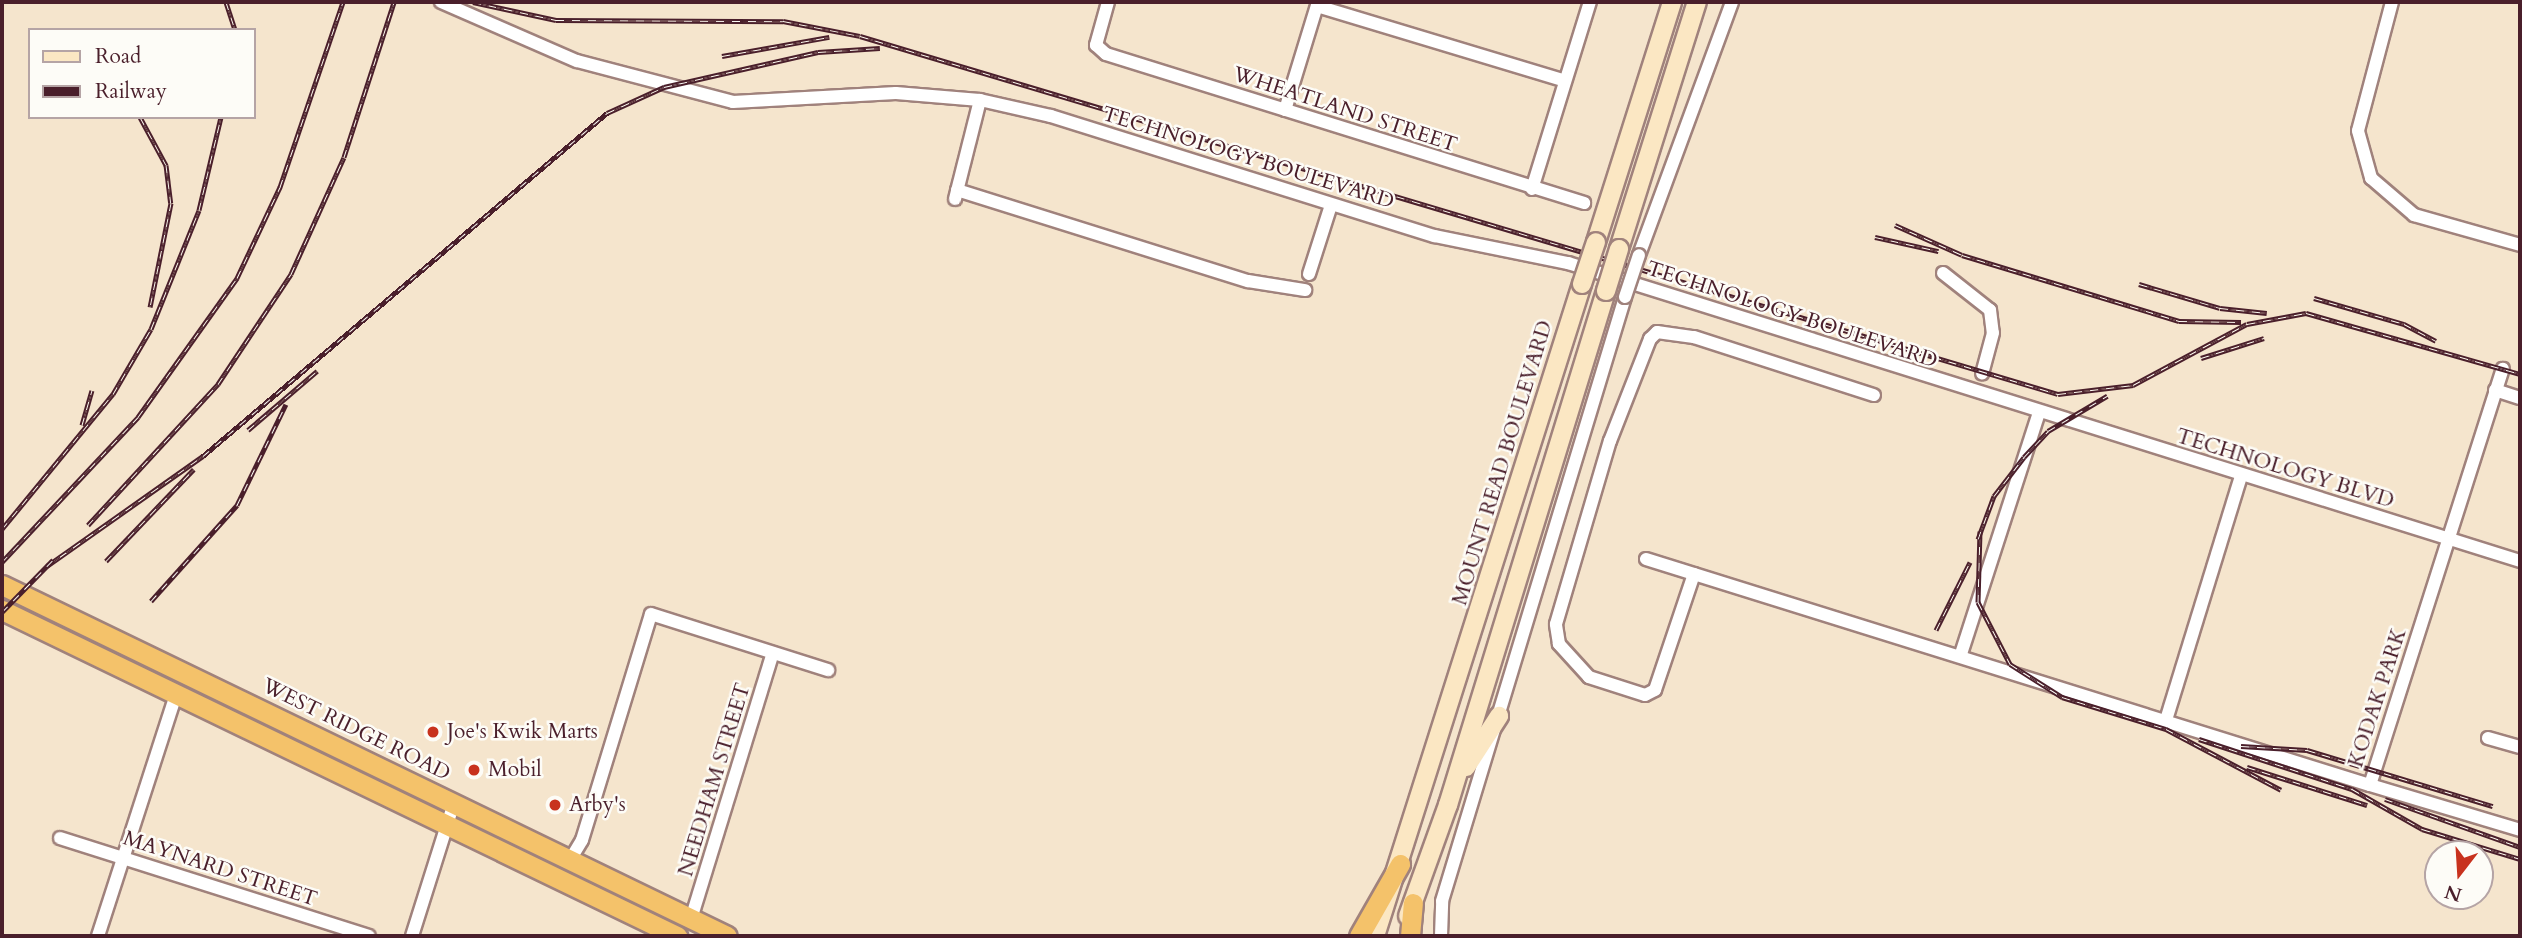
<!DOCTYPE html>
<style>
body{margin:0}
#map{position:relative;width:2522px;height:938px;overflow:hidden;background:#f5e5cd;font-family:Cardo,serif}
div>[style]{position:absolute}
.roads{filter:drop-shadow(2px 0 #a0827c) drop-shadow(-2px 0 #a0827c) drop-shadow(0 2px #a0827c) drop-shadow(0 -2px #a0827c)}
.minor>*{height:12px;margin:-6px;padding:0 6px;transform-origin:6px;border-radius:6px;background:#fff}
.secondary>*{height:18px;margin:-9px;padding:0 9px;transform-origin:9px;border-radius:9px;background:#fbe7c3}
.trunk>*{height:19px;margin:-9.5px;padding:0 9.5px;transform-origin:9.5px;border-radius:9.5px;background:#f4c26a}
.rail>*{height:5px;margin-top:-2.5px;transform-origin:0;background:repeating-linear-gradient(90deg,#fdfcf7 0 8px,#4a1f2b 0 16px);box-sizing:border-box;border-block:2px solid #4a1f2b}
.bridges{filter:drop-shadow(2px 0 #a0827c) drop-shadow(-2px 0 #a0827c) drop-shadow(0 2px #a0827c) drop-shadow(0 -2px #a0827c)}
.minor-bridge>*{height:12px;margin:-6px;padding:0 6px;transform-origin:6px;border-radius:6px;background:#fff}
.secondary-bridge>*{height:18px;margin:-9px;padding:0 9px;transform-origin:9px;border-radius:9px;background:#fbe7c3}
.dots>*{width:19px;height:19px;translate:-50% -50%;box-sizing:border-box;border:4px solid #fdfcf7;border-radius:50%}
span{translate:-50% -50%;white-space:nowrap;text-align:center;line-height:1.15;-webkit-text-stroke:5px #fdfcf7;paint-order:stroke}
.street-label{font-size:21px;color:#4a1f2b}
.poi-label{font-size:21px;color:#4a1f2b}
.left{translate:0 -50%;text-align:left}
.frame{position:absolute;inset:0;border:4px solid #4a1f2b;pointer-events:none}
.legend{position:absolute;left:28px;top:28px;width:228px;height:91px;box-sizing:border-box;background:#fdfcf7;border:2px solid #b5a4a5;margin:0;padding:9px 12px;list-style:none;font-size:21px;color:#4a1f2b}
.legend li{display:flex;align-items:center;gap:14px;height:35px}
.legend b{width:35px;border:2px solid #b5a4a5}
.north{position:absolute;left:2424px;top:840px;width:70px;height:70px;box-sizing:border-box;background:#fdfcf7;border:2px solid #b5a4a5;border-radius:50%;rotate:197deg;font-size:19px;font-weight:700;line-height:28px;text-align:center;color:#4a1f2b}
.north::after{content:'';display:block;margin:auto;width:24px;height:32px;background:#c8321e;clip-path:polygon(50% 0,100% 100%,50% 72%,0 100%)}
</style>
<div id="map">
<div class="roads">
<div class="minor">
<i style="left:441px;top:2px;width:148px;rotate:23.5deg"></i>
<i style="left:577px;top:61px;width:161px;rotate:14.7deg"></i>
<i style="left:733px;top:102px;width:163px;rotate:-3.2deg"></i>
<i style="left:896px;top:93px;width:84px;rotate:4.8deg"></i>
<i style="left:980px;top:100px;width:73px;rotate:12.7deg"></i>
<i style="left:1051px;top:116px;width:402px;rotate:17.4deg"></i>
<i style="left:1435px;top:236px;width:136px;rotate:11.5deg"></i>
<i style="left:1568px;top:263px;width:998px;rotate:17.38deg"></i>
<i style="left:1108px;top:2px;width:45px;rotate:105.6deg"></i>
<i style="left:1096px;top:45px;width:13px;rotate:42deg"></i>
<i style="left:1106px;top:54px;width:501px;rotate:17.31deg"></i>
<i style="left:2392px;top:2px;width:133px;rotate:104.8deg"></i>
<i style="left:2358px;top:131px;width:49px;rotate:74.5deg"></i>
<i style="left:2371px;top:178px;width:57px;rotate:40.7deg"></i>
<i style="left:2414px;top:215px;width:110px;rotate:15.8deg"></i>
<i style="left:1317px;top:6px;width:259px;rotate:16.8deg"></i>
<i style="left:1285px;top:110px;width:113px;rotate:-73deg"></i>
<i style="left:1532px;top:189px;width:196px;rotate:-72.8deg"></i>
<i style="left:957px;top:190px;width:305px;rotate:17.4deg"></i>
<i style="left:1248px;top:281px;width:58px;rotate:9deg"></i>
<i style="left:955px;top:199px;width:102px;rotate:-75.8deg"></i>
<i style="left:1639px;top:255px;width:270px;rotate:-69.8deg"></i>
<i style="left:1943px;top:273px;width:60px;rotate:38.2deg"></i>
<i style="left:1990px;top:310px;width:23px;rotate:83deg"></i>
<i style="left:1993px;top:333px;width:42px;rotate:105deg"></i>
<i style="left:1309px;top:274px;width:72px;rotate:-72.3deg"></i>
<i style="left:2495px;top:390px;width:26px;rotate:18deg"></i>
<i style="left:1646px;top:559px;width:758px;rotate:17.34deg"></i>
<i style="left:2370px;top:785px;width:437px;rotate:-72.3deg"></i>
<i style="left:1694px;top:574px;width:122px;rotate:108.6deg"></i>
<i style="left:1655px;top:690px;width:11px;rotate:153deg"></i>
<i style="left:1645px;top:695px;width:59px;rotate:-162.2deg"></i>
<i style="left:1589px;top:677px;width:45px;rotate:-132.3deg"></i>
<i style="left:1559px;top:644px;width:20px;rotate:-99deg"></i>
<i style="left:1556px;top:624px;width:191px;rotate:-73.6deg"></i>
<i style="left:1610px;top:441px;width:110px;rotate:-68.6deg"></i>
<i style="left:1650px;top:339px;width:10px;rotate:-45deg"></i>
<i style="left:1657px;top:332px;width:37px;rotate:8deg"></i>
<i style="left:1694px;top:337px;width:189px;rotate:17.9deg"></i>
<i style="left:1961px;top:654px;width:251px;rotate:-72.1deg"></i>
<i style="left:2166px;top:720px;width:255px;rotate:-72.9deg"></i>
<i style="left:2488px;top:738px;width:33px;rotate:16deg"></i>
<i style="left:2370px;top:785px;width:157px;rotate:16.7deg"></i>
<i style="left:60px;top:838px;width:324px;rotate:17.6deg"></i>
<i style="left:570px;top:860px;width:23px;rotate:-59deg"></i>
<i style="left:582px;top:840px;width:236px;rotate:-73deg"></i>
<i style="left:651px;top:614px;width:186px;rotate:17.6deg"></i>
<i style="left:691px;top:919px;width:278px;rotate:-72.9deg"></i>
<i style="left:98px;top:936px;width:253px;rotate:-72.1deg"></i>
<i style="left:412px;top:936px;width:139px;rotate:-72.5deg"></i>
<i style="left:1441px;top:936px;width:35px;rotate:-88deg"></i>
<i style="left:1442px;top:901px;width:631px;rotate:-73.14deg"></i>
</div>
<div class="secondary">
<i style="left:1596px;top:242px;width:252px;rotate:-72.4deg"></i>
<i style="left:1619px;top:249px;width:259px;rotate:-72.5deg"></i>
<i style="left:1466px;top:767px;width:61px;rotate:-57.1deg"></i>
<i style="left:1408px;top:916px;width:118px;rotate:-70.2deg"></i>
<i style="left:1448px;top:805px;width:538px;rotate:-72.91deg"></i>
<i style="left:1375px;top:936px;width:684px;rotate:-72.39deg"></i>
</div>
<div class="trunk">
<i style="left:2px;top:585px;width:805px;rotate:25.83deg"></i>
<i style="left:2px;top:610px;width:750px;rotate:25.78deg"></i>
<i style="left:1359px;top:936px;width:83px;rotate:-60.3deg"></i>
<i style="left:1410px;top:936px;width:33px;rotate:-85deg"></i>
</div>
</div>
<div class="rail">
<i style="left:226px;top:2px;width:29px;rotate:72deg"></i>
<i style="left:473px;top:2px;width:85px;rotate:12.2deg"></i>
<i style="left:556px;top:20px;width:227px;rotate:0.3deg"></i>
<i style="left:783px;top:21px;width:78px;rotate:11deg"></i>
<i style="left:860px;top:36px;width:1250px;rotate:16.64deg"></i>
<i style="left:2058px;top:394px;width:76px;rotate:-6.8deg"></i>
<i style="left:2133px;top:385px;width:129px;rotate:-28.2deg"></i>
<i style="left:2247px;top:324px;width:60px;rotate:-10.6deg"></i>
<i style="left:2306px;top:313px;width:223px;rotate:15.9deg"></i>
<i style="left:722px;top:56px;width:109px;rotate:-10.1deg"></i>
<i style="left:140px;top:117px;width:55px;rotate:61.6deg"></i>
<i style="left:166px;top:165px;width:38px;rotate:83deg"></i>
<i style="left:171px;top:203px;width:106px;rotate:101.4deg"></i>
<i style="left:1895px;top:225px;width:73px;rotate:24.1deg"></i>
<i style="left:1962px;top:255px;width:227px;rotate:16.9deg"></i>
<i style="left:2179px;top:321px;width:62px;rotate:0.9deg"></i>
<i style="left:1875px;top:237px;width:65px;rotate:12.5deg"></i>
<i style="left:2139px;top:284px;width:84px;rotate:16.5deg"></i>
<i style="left:2220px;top:308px;width:47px;rotate:6.1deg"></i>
<i style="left:2314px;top:298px;width:94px;rotate:16.1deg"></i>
<i style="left:2404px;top:324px;width:36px;rotate:28deg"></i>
<i style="left:2201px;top:358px;width:66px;rotate:-17.6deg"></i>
<i style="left:82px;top:425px;width:36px;rotate:-74deg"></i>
<i style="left:248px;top:430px;width:91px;rotate:-40.5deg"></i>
<i style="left:88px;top:525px;width:192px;rotate:-47.3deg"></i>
<i style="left:218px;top:384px;width:132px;rotate:-56.4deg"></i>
<i style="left:291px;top:274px;width:128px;rotate:-65.6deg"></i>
<i style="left:344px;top:157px;width:163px;rotate:-72.1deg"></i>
<i style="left:2px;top:529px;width:175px;rotate:-50.6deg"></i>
<i style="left:113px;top:394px;width:75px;rotate:-59.7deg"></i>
<i style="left:151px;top:329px;width:128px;rotate:-68deg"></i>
<i style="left:199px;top:210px;width:96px;rotate:-76.7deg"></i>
<i style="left:1980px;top:531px;width:71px;rotate:91.6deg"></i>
<i style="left:1978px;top:602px;width:70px;rotate:62.7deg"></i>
<i style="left:2010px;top:664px;width:62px;rotate:32.4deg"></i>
<i style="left:2062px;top:697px;width:109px;rotate:17.1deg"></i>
<i style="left:2166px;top:729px;width:130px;rotate:27.9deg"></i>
<i style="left:1978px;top:539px;width:46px;rotate:-69.6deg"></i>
<i style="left:1994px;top:496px;width:49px;rotate:-52.4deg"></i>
<i style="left:2024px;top:457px;width:35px;rotate:-47deg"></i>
<i style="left:2048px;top:431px;width:69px;rotate:-30.7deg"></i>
<i style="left:106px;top:561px;width:127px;rotate:-46.3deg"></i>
<i style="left:2px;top:562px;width:199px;rotate:-46.8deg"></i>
<i style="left:138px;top:417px;width:171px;rotate:-54.5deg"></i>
<i style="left:237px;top:278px;width:101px;rotate:-64.7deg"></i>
<i style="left:280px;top:187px;width:195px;rotate:-71.2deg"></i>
<i style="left:47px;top:566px;width:191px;rotate:-35.2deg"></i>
<i style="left:203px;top:456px;width:530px;rotate:-40.33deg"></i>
<i style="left:607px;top:113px;width:63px;rotate:-24.5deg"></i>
<i style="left:664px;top:87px;width:158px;rotate:-12.8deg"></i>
<i style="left:818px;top:52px;width:62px;rotate:-3.7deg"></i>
<i style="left:151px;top:601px;width:129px;rotate:-48.1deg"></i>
<i style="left:237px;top:505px;width:112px;rotate:-64.1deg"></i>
<i style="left:2px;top:612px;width:73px;rotate:-45.6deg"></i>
<i style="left:1936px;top:630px;width:76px;rotate:-63.4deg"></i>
<i style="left:2199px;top:739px;width:161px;rotate:18.1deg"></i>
<i style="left:2352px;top:789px;width:81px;rotate:29.7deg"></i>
<i style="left:2422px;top:829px;width:102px;rotate:17deg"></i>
<i style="left:2241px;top:746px;width:66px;rotate:3.5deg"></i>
<i style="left:2307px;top:750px;width:194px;rotate:16.8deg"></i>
<i style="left:2247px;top:767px;width:126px;rotate:17.6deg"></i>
<i style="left:2385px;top:799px;width:143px;rotate:19.6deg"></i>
</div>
<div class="bridges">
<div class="minor-bridge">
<i style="left:1625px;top:297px;width:44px;rotate:-71.6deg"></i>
</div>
<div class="secondary-bridge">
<i style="left:1582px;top:284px;width:44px;rotate:-71.6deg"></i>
<i style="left:1606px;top:291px;width:44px;rotate:-72.8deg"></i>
</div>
</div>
<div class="dots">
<i style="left:433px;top:732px;background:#c8321e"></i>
<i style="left:474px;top:770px;background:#c8321e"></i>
<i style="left:555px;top:805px;background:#c8321e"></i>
</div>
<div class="street-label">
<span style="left:1345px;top:110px;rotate:18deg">WHEATLAND STREET</span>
<span style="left:1248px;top:158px;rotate:17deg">TECHNOLOGY BOULEVARD</span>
<span style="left:1792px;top:315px;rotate:18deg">TECHNOLOGY BOULEVARD</span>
<span style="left:1503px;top:463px;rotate:-73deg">MOUNT READ BOULEVARD</span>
<span style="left:2285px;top:469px;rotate:17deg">TECHNOLOGY BLVD</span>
<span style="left:2378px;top:698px;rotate:-72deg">KODAK PARK</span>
<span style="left:356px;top:730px;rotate:26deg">WEST RIDGE ROAD</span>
<span style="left:715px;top:780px;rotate:-73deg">NEEDHAM STREET</span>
<span style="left:220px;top:869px;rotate:18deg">MAYNARD STREET</span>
</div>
<div class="poi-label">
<span class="left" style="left:447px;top:732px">Joe's Kwik Marts</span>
<span class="left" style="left:488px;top:770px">Mobil</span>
<span class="left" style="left:569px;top:805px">Arby's</span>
</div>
<div class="frame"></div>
<ul class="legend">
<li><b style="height:9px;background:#fbe7c3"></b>Road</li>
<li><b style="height:9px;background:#4a1f2b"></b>Railway</li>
</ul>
<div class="north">N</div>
</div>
